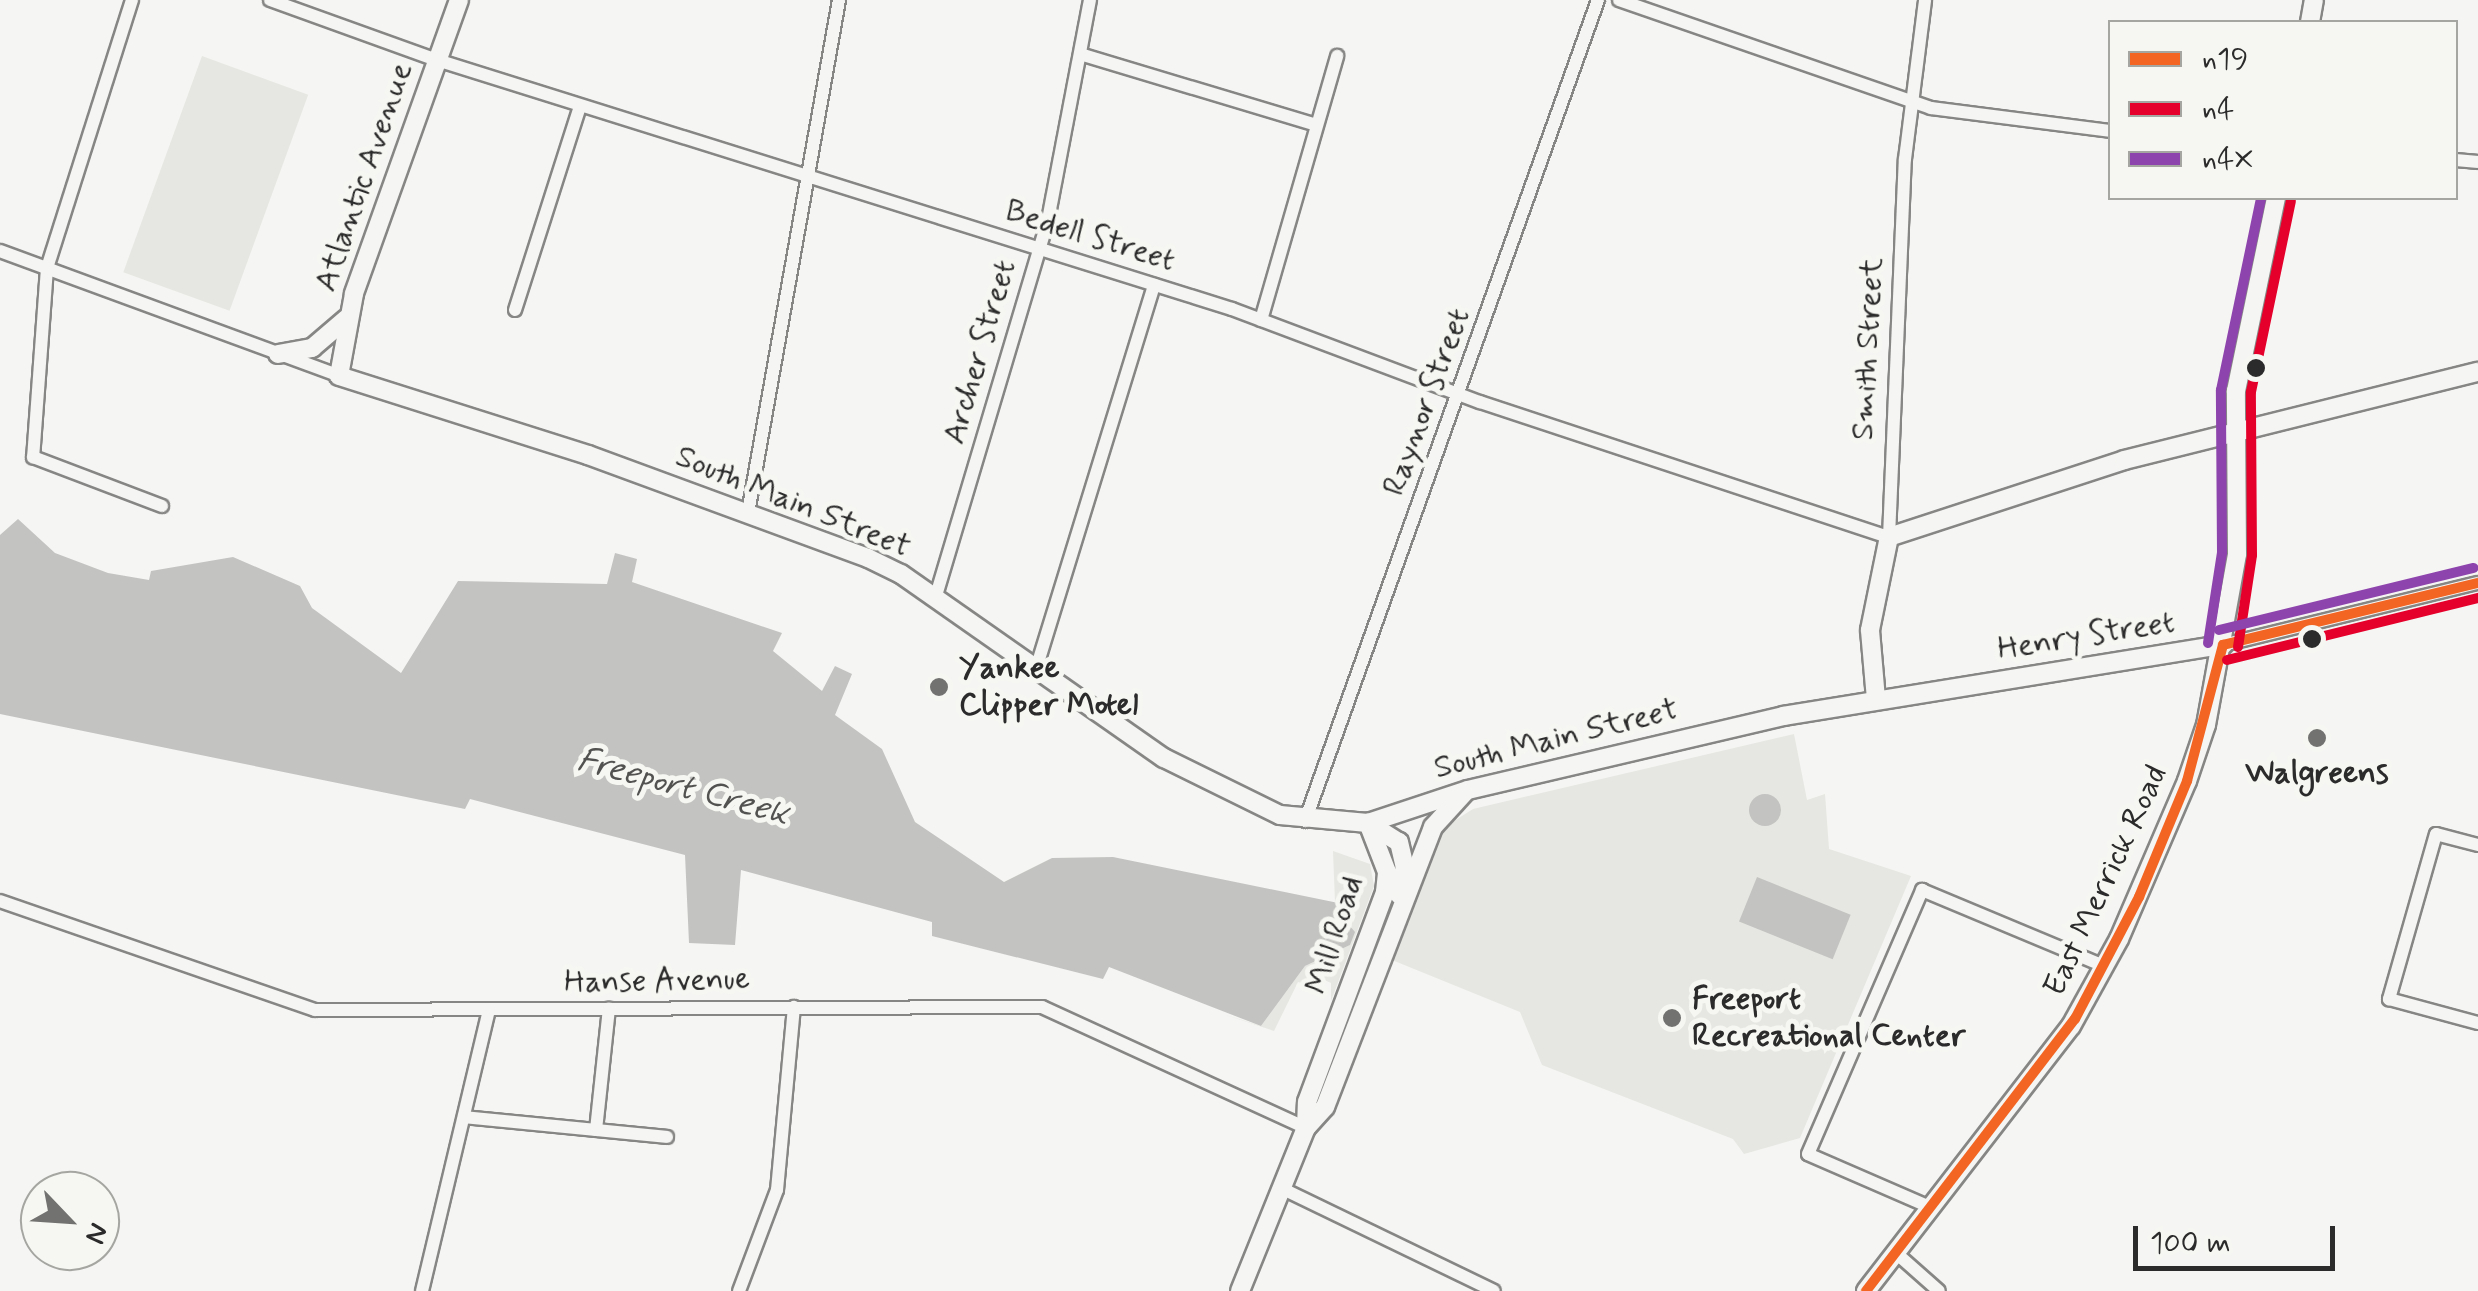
<!DOCTYPE html>
<style>
body{margin:0}
#map{position:relative;width:2478px;height:1291px;overflow:hidden;background:#f5f5f3;font-family:Mynerve,sans-serif}
div>[style]{position:absolute}
.green>*{inset:0;background:#e6e6e2;transform-origin:0 0}
.water>*{inset:0;background:#c3c3c1;transform-origin:0 0}
.round{border-radius:50%}
.roads{filter:drop-shadow(2px 0 #868685) drop-shadow(-2px 0 #868685) drop-shadow(0 2px #868685) drop-shadow(0 -2px #868685)}
.minor>*{height:12px;margin:-6px;padding:0 6px;transform-origin:6px;border-radius:6px;background:#f5f5f3}
.major>*{height:18px;margin:-9px;padding:0 9px;transform-origin:9px;border-radius:9px;background:#f5f5f3}
.bus-1>*{height:10px;margin:-5px;padding:0 5px;transform-origin:5px;border-radius:5px;background:#f26522}
.bus-2>*{height:10px;margin:-5px;padding:0 5px;transform-origin:5px;border-radius:5px;background:#e4002b}
.bus-3>*{height:10px;margin:-5px;padding:0 5px;transform-origin:5px;border-radius:5px;background:#8e44ad}
.dots>*{width:28px;height:28px;translate:-50% -50%;box-sizing:border-box;border:5px solid #f6f6f2;border-radius:50%}
span{translate:-50% -50%;white-space:nowrap;text-align:center;line-height:1.15;-webkit-text-stroke:10px #f6f6f2;paint-order:stroke}
.street-label{font-size:32px;color:#2b2b2b}
.poi-label{font-size:32px;color:#2b2b2b;font-weight:700}
.left{translate:0 -50%;text-align:left}
.water-label{font-size:35px;color:#525251;font-style:italic}
.legend{position:absolute;left:2108px;top:20px;width:350px;height:180px;box-sizing:border-box;background:#f6f6f2;border:2px solid #a5a5a2;margin:0;padding:12px 18px;list-style:none;font-size:30px;color:#2b2b2b}
.legend li{display:flex;align-items:center;gap:20px;height:50px}
.legend b{width:50px;border:2px solid #a5a5a2}
.north{position:absolute;left:20px;top:1171px;width:100px;height:100px;box-sizing:border-box;background:#f6f6f2;border:2px solid #a5a5a2;border-radius:50%;rotate:115deg;font-size:28px;font-weight:700;line-height:40px;text-align:center;color:#2b2b2b}
.north::after{content:'';display:block;margin:auto;width:35px;height:45px;background:#727271;clip-path:polygon(50% 0,100% 100%,50% 72%,0 100%)}
.scale{position:absolute;left:2133px;top:1226px;width:202px;height:45px;box-sizing:border-box;border:5px solid #2b2b2b;border-top:0;padding-left:12px;font-size:30px;line-height:35px;white-space:nowrap;color:#2b2b2b;-webkit-text-stroke:8px #f6f6f2;paint-order:stroke}
</style>
<div id="map">
<div class="green">
<i style="left:202px;top:56px;width:113px;height:230px;rotate:20deg"></i>
<i style="clip-path:polygon(1794px 734px,1807px 800px,1825px 794px,1829px 849px,1911px 876px,1800px 1138px,1744px 1154px,1733px 1139px,1542px 1065px,1520px 1012px,1392px 960px,1443px 828px,1473px 809px)"></i>
<i style="clip-path:polygon(1333px 851px,1370px 864px,1374px 886px,1331px 1001px,1331px 983px,1314px 975px,1308px 985px,1298px 982px,1274px 1031px,1223px 1014px,1261px 1026px,1305px 966px,1350px 945px,1353px 906px,1335px 902px)"></i>
</div>
<div class="water">
<i style="clip-path:polygon(18px 519px,55px 553px,108px 573px,149px 580px,151px 571px,233px 557px,300px 586px,312px 608px,401px 673px,458px 581px,607px 584px,615px 553px,637px 559px,632px 582px,782px 633px,773px 651px,822px 691px,835px 666px,852px 674px,835px 715px,882px 749px,915px 822px,1004px 882px,1052px 858px,1113px 857px,1353px 906px,1349px 925px,1355px 932px,1350px 945px,1305px 966px,1261px 1026px,1109px 967px,1103px 979px,932px 936px,932px 922px,741px 870px,735px 945px,689px 943px,685px 855px,470px 799px,465px 809px,0 714px,0 535px)"></i>
<i class="round" style="left:1749px;top:794px;width:32px;height:32px"></i>
<i style="left:1757px;top:877px;width:101px;height:48px;rotate:22deg"></i>
</div>
<div class="roads">
<div class="minor">
<i style="left:132px;top:0;width:281px;rotate:107.6deg"></i>
<i style="left:47px;top:268px;width:190px;rotate:94.2deg"></i>
<i style="left:33px;top:457px;width:138px;rotate:20.8deg"></i>
<i style="left:270px;top:0;width:177px;rotate:19.8deg"></i>
<i style="left:437px;top:60px;width:833px;rotate:17.39deg"></i>
<i style="left:1232px;top:309px;width:265px;rotate:20.6deg"></i>
<i style="left:1480px;top:402px;width:431px;rotate:18.3deg"></i>
<i style="left:1889px;top:537px;width:378px;rotate:-87.6deg"></i>
<i style="left:1905px;top:159px;width:160px;rotate:-82.8deg"></i>
<i style="left:1619px;top:0;width:330px;rotate:19.1deg"></i>
<i style="left:1931px;top:108px;width:180px;rotate:7.3deg"></i>
<i style="left:1080px;top:54px;width:247px;rotate:16.7deg"></i>
<i style="left:2456px;top:160px;width:22px;rotate:5deg"></i>
<i style="left:0;top:251px;width:361px;rotate:20.2deg"></i>
<i style="left:515px;top:310px;width:214px;rotate:-72.3deg"></i>
<i style="left:1261px;top:320px;width:275px;rotate:-73.9deg"></i>
<i style="left:748px;top:513px;width:521px;rotate:-79.94deg"></i>
<i style="left:935px;top:599px;width:395px;rotate:-73.4deg"></i>
<i style="left:1048px;top:220px;width:224px;rotate:-79.2deg"></i>
<i style="left:2223px;top:645px;width:262px;rotate:-13.7deg"></i>
<i style="left:1036px;top:669px;width:402px;rotate:-72.9deg"></i>
<i style="left:1305px;top:821px;width:872px;rotate:-70.36deg"></i>
<i style="left:2478px;top:845px;width:43px;rotate:-165.3deg"></i>
<i style="left:2436px;top:834px;width:172px;rotate:105.9deg"></i>
<i style="left:2389px;top:999px;width:92px;rotate:15.1deg"></i>
<i style="left:0;top:901px;width:333px;rotate:19.1deg"></i>
<i style="left:315px;top:1010px;width:727px;rotate:-0.24deg"></i>
<i style="left:1042px;top:1007px;width:290px;rotate:24.6deg"></i>
<i style="left:464px;top:1117px;width:204px;rotate:5.6deg"></i>
<i style="left:596px;top:1130px;width:122px;rotate:-83.9deg"></i>
<i style="left:1283px;top:1189px;width:234px;rotate:25.8deg"></i>
<i style="left:1932px;top:1208px;width:135px;rotate:-156.5deg"></i>
<i style="left:1808px;top:1154px;width:288px;rotate:-66.6deg"></i>
<i style="left:1922px;top:890px;width:197px;rotate:22.7deg"></i>
<i style="left:1896px;top:1253px;width:57px;rotate:41.5deg"></i>
<i style="left:422px;top:1291px;width:289px;rotate:-76.6deg"></i>
<i style="left:739px;top:1291px;width:108px;rotate:-69.4deg"></i>
<i style="left:777px;top:1190px;width:184px;rotate:-84.7deg"></i>
</div>
<div class="major">
<i style="left:459px;top:0;width:312px;rotate:109.7deg"></i>
<i style="left:354px;top:294px;width:83px;rotate:100.4deg"></i>
<i style="left:339px;top:376px;width:261px;rotate:17.6deg"></i>
<i style="left:588px;top:455px;width:298px;rotate:20.2deg"></i>
<i style="left:868px;top:558px;width:37px;rotate:26deg"></i>
<i style="left:901px;top:574px;width:321px;rotate:35deg"></i>
<i style="left:1164px;top:758px;width:129px;rotate:26.2deg"></i>
<i style="left:1280px;top:815px;width:88px;rotate:5.2deg"></i>
<i style="left:1368px;top:823px;width:105px;rotate:-18.3deg"></i>
<i style="left:1468px;top:790px;width:324px;rotate:-13.2deg"></i>
<i style="left:1783px;top:716px;width:446px;rotate:-9.2deg"></i>
<i style="left:2310px;top:22px;width:22px;rotate:-80deg"></i>
<i style="left:278px;top:354px;width:35px;rotate:-10deg"></i>
<i style="left:312px;top:348px;width:45px;rotate:-40.5deg"></i>
<i style="left:1876px;top:699px;width:69px;rotate:-95deg"></i>
<i style="left:1870px;top:630px;width:95px;rotate:-78.5deg"></i>
<i style="left:1889px;top:537px;width:247px;rotate:-18.1deg"></i>
<i style="left:2124px;top:460px;width:365px;rotate:-14deg"></i>
<i style="left:1368px;top:823px;width:36px;rotate:32deg"></i>
<i style="left:1399px;top:842px;width:26px;rotate:77deg"></i>
<i style="left:1405px;top:867px;width:28px;rotate:103deg"></i>
<i style="left:1306px;top:1128px;width:28px;rotate:-48deg"></i>
<i style="left:1325px;top:1107px;width:300px;rotate:-68.9deg"></i>
<i style="left:1433px;top:827px;width:46px;rotate:-47.6deg"></i>
<i style="left:1240px;top:1291px;width:176px;rotate:-68deg"></i>
<i style="left:1306px;top:1128px;width:26px;rotate:-88deg"></i>
<i style="left:1307px;top:1102px;width:224px;rotate:-69.6deg"></i>
<i style="left:1385px;top:892px;width:20px;rotate:-84deg"></i>
<i style="left:1387px;top:872px;width:53px;rotate:-111.2deg"></i>
<i style="left:1866px;top:1291px;width:335px;rotate:-52.3deg"></i>
<i style="left:2071px;top:1026px;width:99px;rotate:-61.1deg"></i>
<i style="left:2119px;top:939px;width:172px;rotate:-66.7deg"></i>
<i style="left:2187px;top:781px;width:59px;rotate:-71.3deg"></i>
<i style="left:2206px;top:725px;width:174px;rotate:-79.7deg"></i>
<i style="left:2237px;top:554px;width:163px;rotate:-90.4deg"></i>
<i style="left:2236px;top:391px;width:197px;rotate:-78.3deg"></i>
</div>
</div>
<div class="bus-1">
<i style="left:2223px;top:645px;width:262px;rotate:-13.7deg"></i>
<i style="left:1866px;top:1291px;width:343px;rotate:-52.5deg"></i>
<i style="left:2075px;top:1019px;width:138px;rotate:-62.3deg"></i>
<i style="left:2139px;top:897px;width:126px;rotate:-67.5deg"></i>
<i style="left:2187px;top:781px;width:141px;rotate:-75.2deg"></i>
</div>
<div class="bus-2">
<i style="left:2238px;top:647px;width:93px;rotate:-81.3deg"></i>
<i style="left:2252px;top:555px;width:163px;rotate:-90.4deg"></i>
<i style="left:2251px;top:392px;width:195px;rotate:-78.2deg"></i>
<i style="left:2227px;top:660px;width:259px;rotate:-13.9deg"></i>
</div>
<div class="bus-3">
<i style="left:2219px;top:630px;width:262px;rotate:-13.7deg"></i>
<i style="left:2208px;top:643px;width:91px;rotate:-81.2deg"></i>
<i style="left:2222px;top:553px;width:163px;rotate:-90.4deg"></i>
<i style="left:2221px;top:390px;width:196px;rotate:-78.2deg"></i>
</div>
<div class="dots">
<i style="left:2256px;top:368px;background:#2b2b2b"></i>
<i style="left:2312px;top:639px;background:#2b2b2b"></i>
<i style="left:939px;top:687px;background:#727271"></i>
<i style="left:2317px;top:738px;background:#727271"></i>
<i style="left:1672px;top:1018px;background:#727271"></i>
</div>
<div class="street-label">
<span style="left:364px;top:177px;rotate:-71deg">Atlantic Avenue</span>
<span style="left:1090px;top:236px;rotate:17deg">Bedell Street</span>
<span style="left:1868px;top:349px;rotate:-87deg">Smith Street</span>
<span style="left:980px;top:352px;rotate:-74deg">Archer Street</span>
<span style="left:1427px;top:402px;rotate:-70deg">Raynor Street</span>
<span style="left:793px;top:502px;rotate:22deg">South Main Street</span>
<span style="left:2086px;top:636px;rotate:-9deg">Henry Street</span>
<span style="left:1556px;top:739px;rotate:-14deg">South Main Street</span>
<span style="left:2106px;top:881px;rotate:-65deg">East Merrick Road</span>
<span style="left:1335px;top:935px;rotate:-72deg">Mill Road</span>
<span style="left:657px;top:981px;rotate:-1deg">Hanse Avenue</span>
</div>
<div class="poi-label">
<span class="left" style="left:959px;top:687px">Yankee<br>Clipper Motel</span>
<span style="left:2317px;top:773px">Walgreens</span>
<span class="left" style="left:1692px;top:1018px">Freeport<br>Recreational Center</span>
</div>
<div class="water-label">
<span style="left:683px;top:787px;rotate:15deg">Freeport Creek</span>
</div>
<ul class="legend">
<li><b style="height:12px;background:#f26522"></b>n19</li>
<li><b style="height:12px;background:#e4002b"></b>n4</li>
<li><b style="height:12px;background:#8e44ad"></b>n4X</li>
</ul>
<div class="north">N</div>
<div class="scale">100 m</div>
</div>
